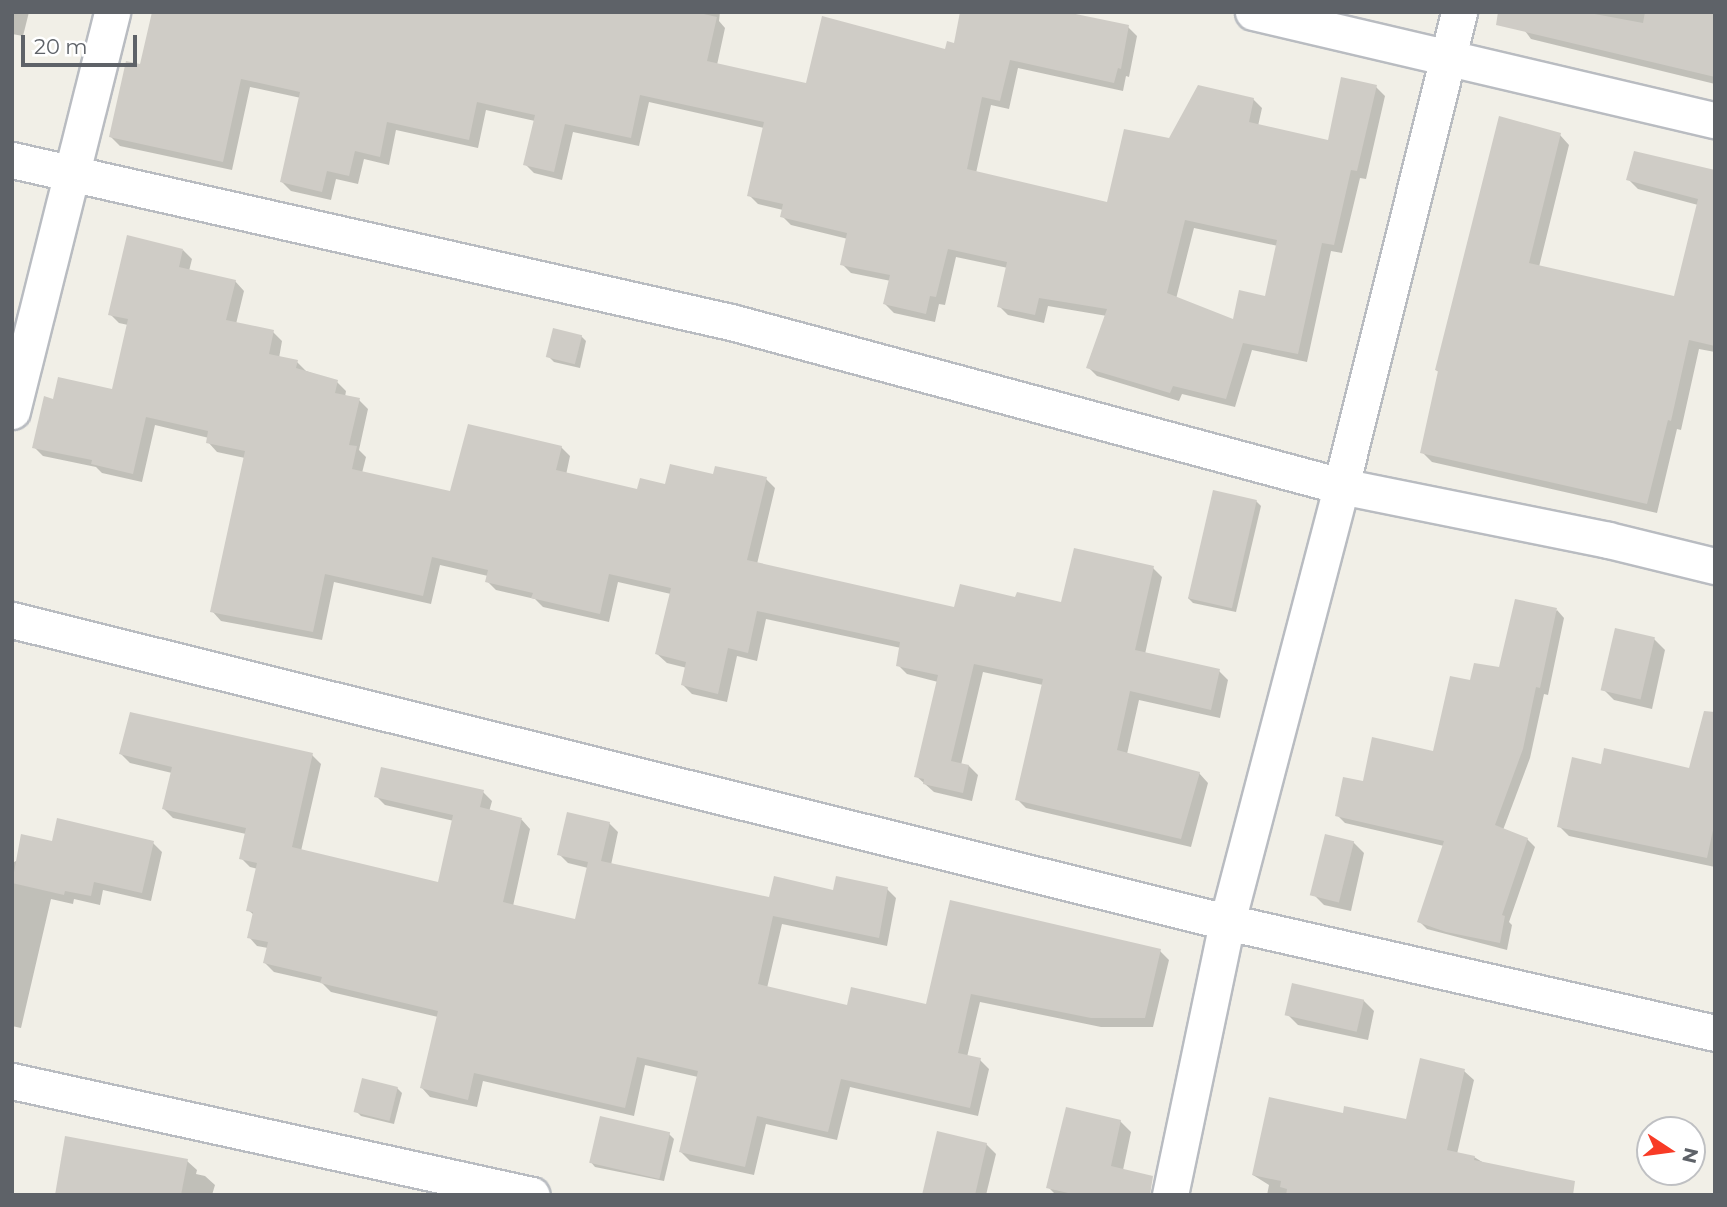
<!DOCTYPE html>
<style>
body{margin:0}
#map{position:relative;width:1727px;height:1207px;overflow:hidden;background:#f1efe7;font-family:Montserrat,sans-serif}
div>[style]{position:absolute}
.shadow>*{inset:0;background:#0003}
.building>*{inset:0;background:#cfccc6;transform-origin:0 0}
.roads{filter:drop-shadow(2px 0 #b9bcc1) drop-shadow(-2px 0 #b9bcc1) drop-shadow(0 2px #b9bcc1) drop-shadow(0 -2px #b9bcc1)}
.street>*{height:35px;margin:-17.5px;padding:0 17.5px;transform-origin:17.5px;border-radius:17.5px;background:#fff}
span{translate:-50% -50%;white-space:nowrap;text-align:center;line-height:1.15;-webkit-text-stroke:5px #fff;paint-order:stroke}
.frame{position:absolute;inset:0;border:14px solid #5e6268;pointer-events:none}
.north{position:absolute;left:1636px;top:1116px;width:70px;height:70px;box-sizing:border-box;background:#fff;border:2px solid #bfc0c3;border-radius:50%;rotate:103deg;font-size:19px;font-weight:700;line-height:28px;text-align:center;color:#5e6268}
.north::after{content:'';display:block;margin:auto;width:24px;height:32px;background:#f83b26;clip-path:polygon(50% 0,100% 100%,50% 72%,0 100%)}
.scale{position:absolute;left:21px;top:35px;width:116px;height:32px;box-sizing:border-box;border:4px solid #5e6268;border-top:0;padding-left:9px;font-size:21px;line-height:24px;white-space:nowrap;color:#5e6268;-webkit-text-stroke:5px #fff;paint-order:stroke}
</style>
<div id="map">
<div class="shadow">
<i style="clip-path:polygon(12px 12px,29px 12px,23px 36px,12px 34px)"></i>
<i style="clip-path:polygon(evenodd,557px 12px,720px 12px,719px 21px,725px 28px,717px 65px,808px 85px,946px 51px,955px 45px,1128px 27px,1137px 36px,1129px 77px,1126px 76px,1123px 91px,1018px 68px,1009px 109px,991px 105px,976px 173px,1108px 205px,1170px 140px,1253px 99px,1262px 108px,1258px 126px,1329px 142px,1376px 87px,1385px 96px,1366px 179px,1360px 178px,1342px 253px,1331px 251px,1307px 362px,1252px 350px,1235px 407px,1182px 394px,1179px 401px,1097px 376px,1088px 367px,1107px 316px,1048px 306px,1044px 323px,1008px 315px,999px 306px,1008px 268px,956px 257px,945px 305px,939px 304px,935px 322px,894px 313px,885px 304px,891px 281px,851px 273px,842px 264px,848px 239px,791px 225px,782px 216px,783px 210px,758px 204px,749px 195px,764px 128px,649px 102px,639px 146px,573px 132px,562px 180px,534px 173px,525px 164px,535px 121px,486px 110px,478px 148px,396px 130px,389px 165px,364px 159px,358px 184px,336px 179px,331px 200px,291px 191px,282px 182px,301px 98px,250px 87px,232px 170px,120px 146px,111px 137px,142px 66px,557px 12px,1194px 228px,1278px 246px,1267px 298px,1234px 322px,1176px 299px,1194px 228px)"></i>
<i style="clip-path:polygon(1511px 12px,1715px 12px,1715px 84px,1531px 39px)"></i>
<i style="clip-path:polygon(1560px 135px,1569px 145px,1539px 267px,1675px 298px,1698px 205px,1638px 189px,1628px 179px,1715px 172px,1715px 352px,1699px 349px,1681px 430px,1677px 429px,1657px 513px,1432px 462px,1422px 452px,1440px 373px,1436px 370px)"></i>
<i style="clip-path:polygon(183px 250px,192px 259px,189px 271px,235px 281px,244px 291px,236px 324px,273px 332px,282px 341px,279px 358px,297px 362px,306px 371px,337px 382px,346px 391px,345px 397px,359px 400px,368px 409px,359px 450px,366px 457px,362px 473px,451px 493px,561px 447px,570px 456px,566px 475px,639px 491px,715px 476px,766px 479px,775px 488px,757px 564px,956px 609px,1017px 599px,1062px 604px,1153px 568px,1162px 577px,1145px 654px,1219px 671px,1228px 680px,1220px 718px,1139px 700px,1127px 754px,1199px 773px,1208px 783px,1191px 847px,1026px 808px,1017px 799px,1043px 685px,983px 672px,961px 765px,969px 766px,978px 775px,972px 801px,934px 792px,916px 776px,938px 682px,907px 674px,898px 665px,901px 648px,766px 619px,757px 661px,737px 656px,727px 702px,692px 694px,683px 685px,687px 668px,667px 663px,657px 654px,671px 594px,618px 582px,609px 622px,543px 607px,535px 599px,496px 590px,487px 581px,488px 576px,440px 565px,431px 604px,334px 582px,322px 640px,221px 621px,212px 611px,245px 458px,217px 452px,208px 442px,209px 438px,155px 425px,142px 482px,102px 473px,96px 467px,43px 456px,34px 447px,54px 401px,114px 391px,128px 325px,119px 323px,110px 314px)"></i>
<i style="clip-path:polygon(581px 336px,586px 341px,580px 368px,554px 362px,549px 357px)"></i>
<i style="clip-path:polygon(1256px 501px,1261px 506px,1236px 612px,1193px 603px,1188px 598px)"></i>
<i style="clip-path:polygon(1557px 610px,1564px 618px,1548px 695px,1544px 694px,1530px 758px,1503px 830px,1527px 839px,1535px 847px,1509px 922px,1512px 925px,1507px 950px,1427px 929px,1419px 921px,1444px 846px,1345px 823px,1337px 815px,1364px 783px,1434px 753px,1472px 683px,1501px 669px)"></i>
<i style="clip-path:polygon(1654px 639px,1665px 650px,1652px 709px,1614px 700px,1603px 689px)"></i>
<i style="clip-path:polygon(1715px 716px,1715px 867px,1569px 836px,1559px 826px,1602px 766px,1691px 770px)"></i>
<i style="clip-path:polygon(121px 754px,312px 755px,321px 764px,301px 851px,439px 885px,454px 821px,385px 805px,376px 796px,483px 792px,492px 801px,489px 812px,522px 820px,530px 829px,513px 906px,577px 921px,588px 868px,568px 863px,559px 854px,609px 823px,618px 832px,611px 865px,771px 899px,887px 889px,896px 898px,887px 946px,782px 924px,767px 988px,849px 1007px,928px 1006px,952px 902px,1160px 951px,1169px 960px,1153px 1027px,1101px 1027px,980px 1002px,967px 1057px,980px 1060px,989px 1069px,978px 1116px,850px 1087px,837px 1140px,766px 1124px,754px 1175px,690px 1161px,681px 1152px,698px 1077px,645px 1065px,634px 1116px,483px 1081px,477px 1107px,430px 1097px,422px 1088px,438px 1017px,331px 992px,322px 983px,274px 972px,265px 963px,268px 948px,257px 946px,249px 937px,254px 915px,248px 910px,258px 869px,250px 867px,241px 858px,246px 834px,173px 818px,164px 809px,172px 773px,130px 763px)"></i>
<i style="clip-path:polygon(1353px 842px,1364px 853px,1351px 911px,1324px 905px,1313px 894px)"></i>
<i style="clip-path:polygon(53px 843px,153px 843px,162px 852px,151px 901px,103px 890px,100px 905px,74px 899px,73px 904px,51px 899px,21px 1028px,12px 1026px,12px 863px)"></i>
<i style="clip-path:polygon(1363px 1000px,1374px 1011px,1368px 1040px,1298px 1025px,1287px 1014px)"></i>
<i style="clip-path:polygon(1464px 1071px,1474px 1080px,1457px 1154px,1474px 1157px,1537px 1195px,1267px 1195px,1269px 1185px,1253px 1175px,1344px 1115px,1408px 1121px)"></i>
<i style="clip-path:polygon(397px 1088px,402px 1093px,394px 1124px,361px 1116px,356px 1111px)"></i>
<i style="clip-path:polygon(1120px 1121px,1131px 1132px,1123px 1170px,1134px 1195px,1056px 1195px,1048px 1187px)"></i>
<i style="clip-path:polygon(669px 1134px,674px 1139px,664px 1181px,595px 1167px,590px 1161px)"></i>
<i style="clip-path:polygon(986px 1144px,996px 1154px,986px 1195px,924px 1195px)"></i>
<i style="clip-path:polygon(187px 1161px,197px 1170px,196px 1174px,205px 1176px,215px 1185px,212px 1195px,56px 1195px)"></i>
</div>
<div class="building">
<i style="clip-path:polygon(evenodd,152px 12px,695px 12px,717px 17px,707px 61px,806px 83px,822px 16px,945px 49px,947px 41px,954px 43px,960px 12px,1066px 12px,1129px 25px,1121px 69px,1118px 68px,1114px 83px,1010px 60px,1000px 101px,982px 97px,967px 169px,1107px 202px,1124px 129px,1169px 138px,1198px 85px,1254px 98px,1249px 122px,1328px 140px,1341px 77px,1377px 85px,1357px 171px,1351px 170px,1334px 245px,1322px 243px,1298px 354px,1243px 343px,1226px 399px,1173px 386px,1170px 393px,1086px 368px,1107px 309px,1039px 298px,1035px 315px,997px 307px,1007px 262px,948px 249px,936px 297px,930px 296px,926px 314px,883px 304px,890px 275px,840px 265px,847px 233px,780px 217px,783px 204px,747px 196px,764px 122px,640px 95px,631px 138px,565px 124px,554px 172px,523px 165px,535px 115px,477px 102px,469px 140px,387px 122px,380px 157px,355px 151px,349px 176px,327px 171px,322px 192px,280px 182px,300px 92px,241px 79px,223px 162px,109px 137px,126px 61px,140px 64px,152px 12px,1185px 220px,1277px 240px,1265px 296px,1239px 290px,1233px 319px,1167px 293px,1185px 220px)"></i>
<i style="clip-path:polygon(1498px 12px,1584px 12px,1643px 23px,1645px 12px,1715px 12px,1715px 77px,1496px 25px)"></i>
<i style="clip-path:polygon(1499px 116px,1561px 133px,1529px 263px,1674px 296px,1698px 199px,1626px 180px,1634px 151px,1715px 170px,1715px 346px,1689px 340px,1671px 421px,1668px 420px,1647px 504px,1420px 453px,1438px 371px,1435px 370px)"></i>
<i style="clip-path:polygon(127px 235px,183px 249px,179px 267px,236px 280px,226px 320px,274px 330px,269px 354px,298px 360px,296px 368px,338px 380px,335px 393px,360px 398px,349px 445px,357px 446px,352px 469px,450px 491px,468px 424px,562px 446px,556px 470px,637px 489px,640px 478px,665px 484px,670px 464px,713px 474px,715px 466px,767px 477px,747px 560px,954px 607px,960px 584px,1015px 597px,1017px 592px,1061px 602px,1074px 548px,1154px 566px,1135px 650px,1220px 669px,1211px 710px,1130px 691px,1117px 750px,1200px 772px,1181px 839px,1015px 800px,1043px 679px,974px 664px,951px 761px,969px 765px,963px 793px,923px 784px,924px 779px,914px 777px,938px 675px,896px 666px,900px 642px,757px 611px,748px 653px,728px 648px,718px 694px,681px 685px,686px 662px,655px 654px,671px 588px,609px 574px,600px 614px,531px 598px,533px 593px,485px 582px,488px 570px,432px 557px,423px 596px,325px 574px,313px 632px,210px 612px,245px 451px,206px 443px,208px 431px,146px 417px,133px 474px,91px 464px,92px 460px,32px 448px,44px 396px,53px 399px,58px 377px,112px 389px,128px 319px,108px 315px)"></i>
<i style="left:553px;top:328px;width:30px;height:30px;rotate:14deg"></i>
<i style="left:1213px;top:490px;width:45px;height:111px;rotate:13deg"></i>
<i style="clip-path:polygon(1515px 599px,1557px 608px,1540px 688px,1536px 687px,1523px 749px,1495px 825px,1528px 838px,1502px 915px,1505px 916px,1500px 943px,1446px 932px,1417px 922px,1444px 841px,1335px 816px,1343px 777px,1363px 781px,1372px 737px,1433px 751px,1450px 676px,1470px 680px,1474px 663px,1499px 667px)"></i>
<i style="left:1615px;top:628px;width:41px;height:64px;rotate:13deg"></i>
<i style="clip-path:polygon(1704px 711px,1715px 712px,1715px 821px,1707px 858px,1557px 827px,1572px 757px,1601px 764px,1604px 748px,1689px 768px)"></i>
<i style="clip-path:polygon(130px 712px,313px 753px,292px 847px,438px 882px,453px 815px,374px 797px,381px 767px,484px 790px,480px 807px,522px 818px,503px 902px,575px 919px,588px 862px,557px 855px,567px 812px,610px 822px,601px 861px,769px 897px,774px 876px,833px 890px,836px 876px,888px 887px,879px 938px,773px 916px,758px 984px,847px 1005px,851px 987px,926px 1004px,950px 900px,1161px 949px,1145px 1018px,1091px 1018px,971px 994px,958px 1053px,981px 1058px,970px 1108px,841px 1079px,828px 1132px,757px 1116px,745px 1167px,679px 1152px,698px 1071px,637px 1057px,625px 1108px,474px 1073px,468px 1100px,420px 1088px,438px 1011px,320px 983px,322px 977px,263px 963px,268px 942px,247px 938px,253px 912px,246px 911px,257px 863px,239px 859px,246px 828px,162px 809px,172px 767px,119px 754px)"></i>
<i style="clip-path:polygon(57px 818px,154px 841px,142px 893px,94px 882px,91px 896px,65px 891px,64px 895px,12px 883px,21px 834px,52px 841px)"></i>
<i style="left:1325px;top:834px;width:30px;height:63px;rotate:14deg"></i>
<i style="left:1292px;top:983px;width:74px;height:33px;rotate:13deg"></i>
<i style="clip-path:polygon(1420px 1058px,1465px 1069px,1447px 1150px,1475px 1156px,1474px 1160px,1575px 1181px,1573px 1195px,1286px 1195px,1287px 1189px,1280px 1187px,1281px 1181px,1252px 1175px,1269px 1097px,1343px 1113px,1344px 1106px,1406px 1119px)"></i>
<i style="left:362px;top:1078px;width:37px;height:35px;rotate:14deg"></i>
<i style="clip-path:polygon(1066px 1107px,1121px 1120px,1111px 1166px,1153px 1176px,1150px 1195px,1077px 1195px,1046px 1188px)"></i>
<i style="left:600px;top:1116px;width:72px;height:48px;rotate:13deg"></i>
<i style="clip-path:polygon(937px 1131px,987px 1143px,975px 1195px,922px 1195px)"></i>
<i style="clip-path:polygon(65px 1136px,188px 1159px,181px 1195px,55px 1195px)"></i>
</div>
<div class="roads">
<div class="street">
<i style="left:1253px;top:12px;width:474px;rotate:13.2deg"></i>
<i style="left:12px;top:160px;width:737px;rotate:12.7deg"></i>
<i style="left:731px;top:322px;width:632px;rotate:15.05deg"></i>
<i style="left:1341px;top:486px;width:272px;rotate:11.4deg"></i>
<i style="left:1608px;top:540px;width:110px;rotate:13.7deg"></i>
<i style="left:12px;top:411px;width:411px;rotate:-75.9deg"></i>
<i style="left:12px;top:620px;width:1252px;rotate:13.96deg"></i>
<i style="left:1227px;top:922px;width:500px;rotate:12.81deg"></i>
<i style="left:12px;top:1081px;width:532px;rotate:12.37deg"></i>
<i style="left:1170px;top:1195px;width:279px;rotate:-78.2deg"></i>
<i style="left:1227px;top:922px;width:451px;rotate:-75.3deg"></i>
<i style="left:1341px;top:486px;width:488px;rotate:-76deg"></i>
</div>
</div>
<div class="frame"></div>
<div class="north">N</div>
<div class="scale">20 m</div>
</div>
